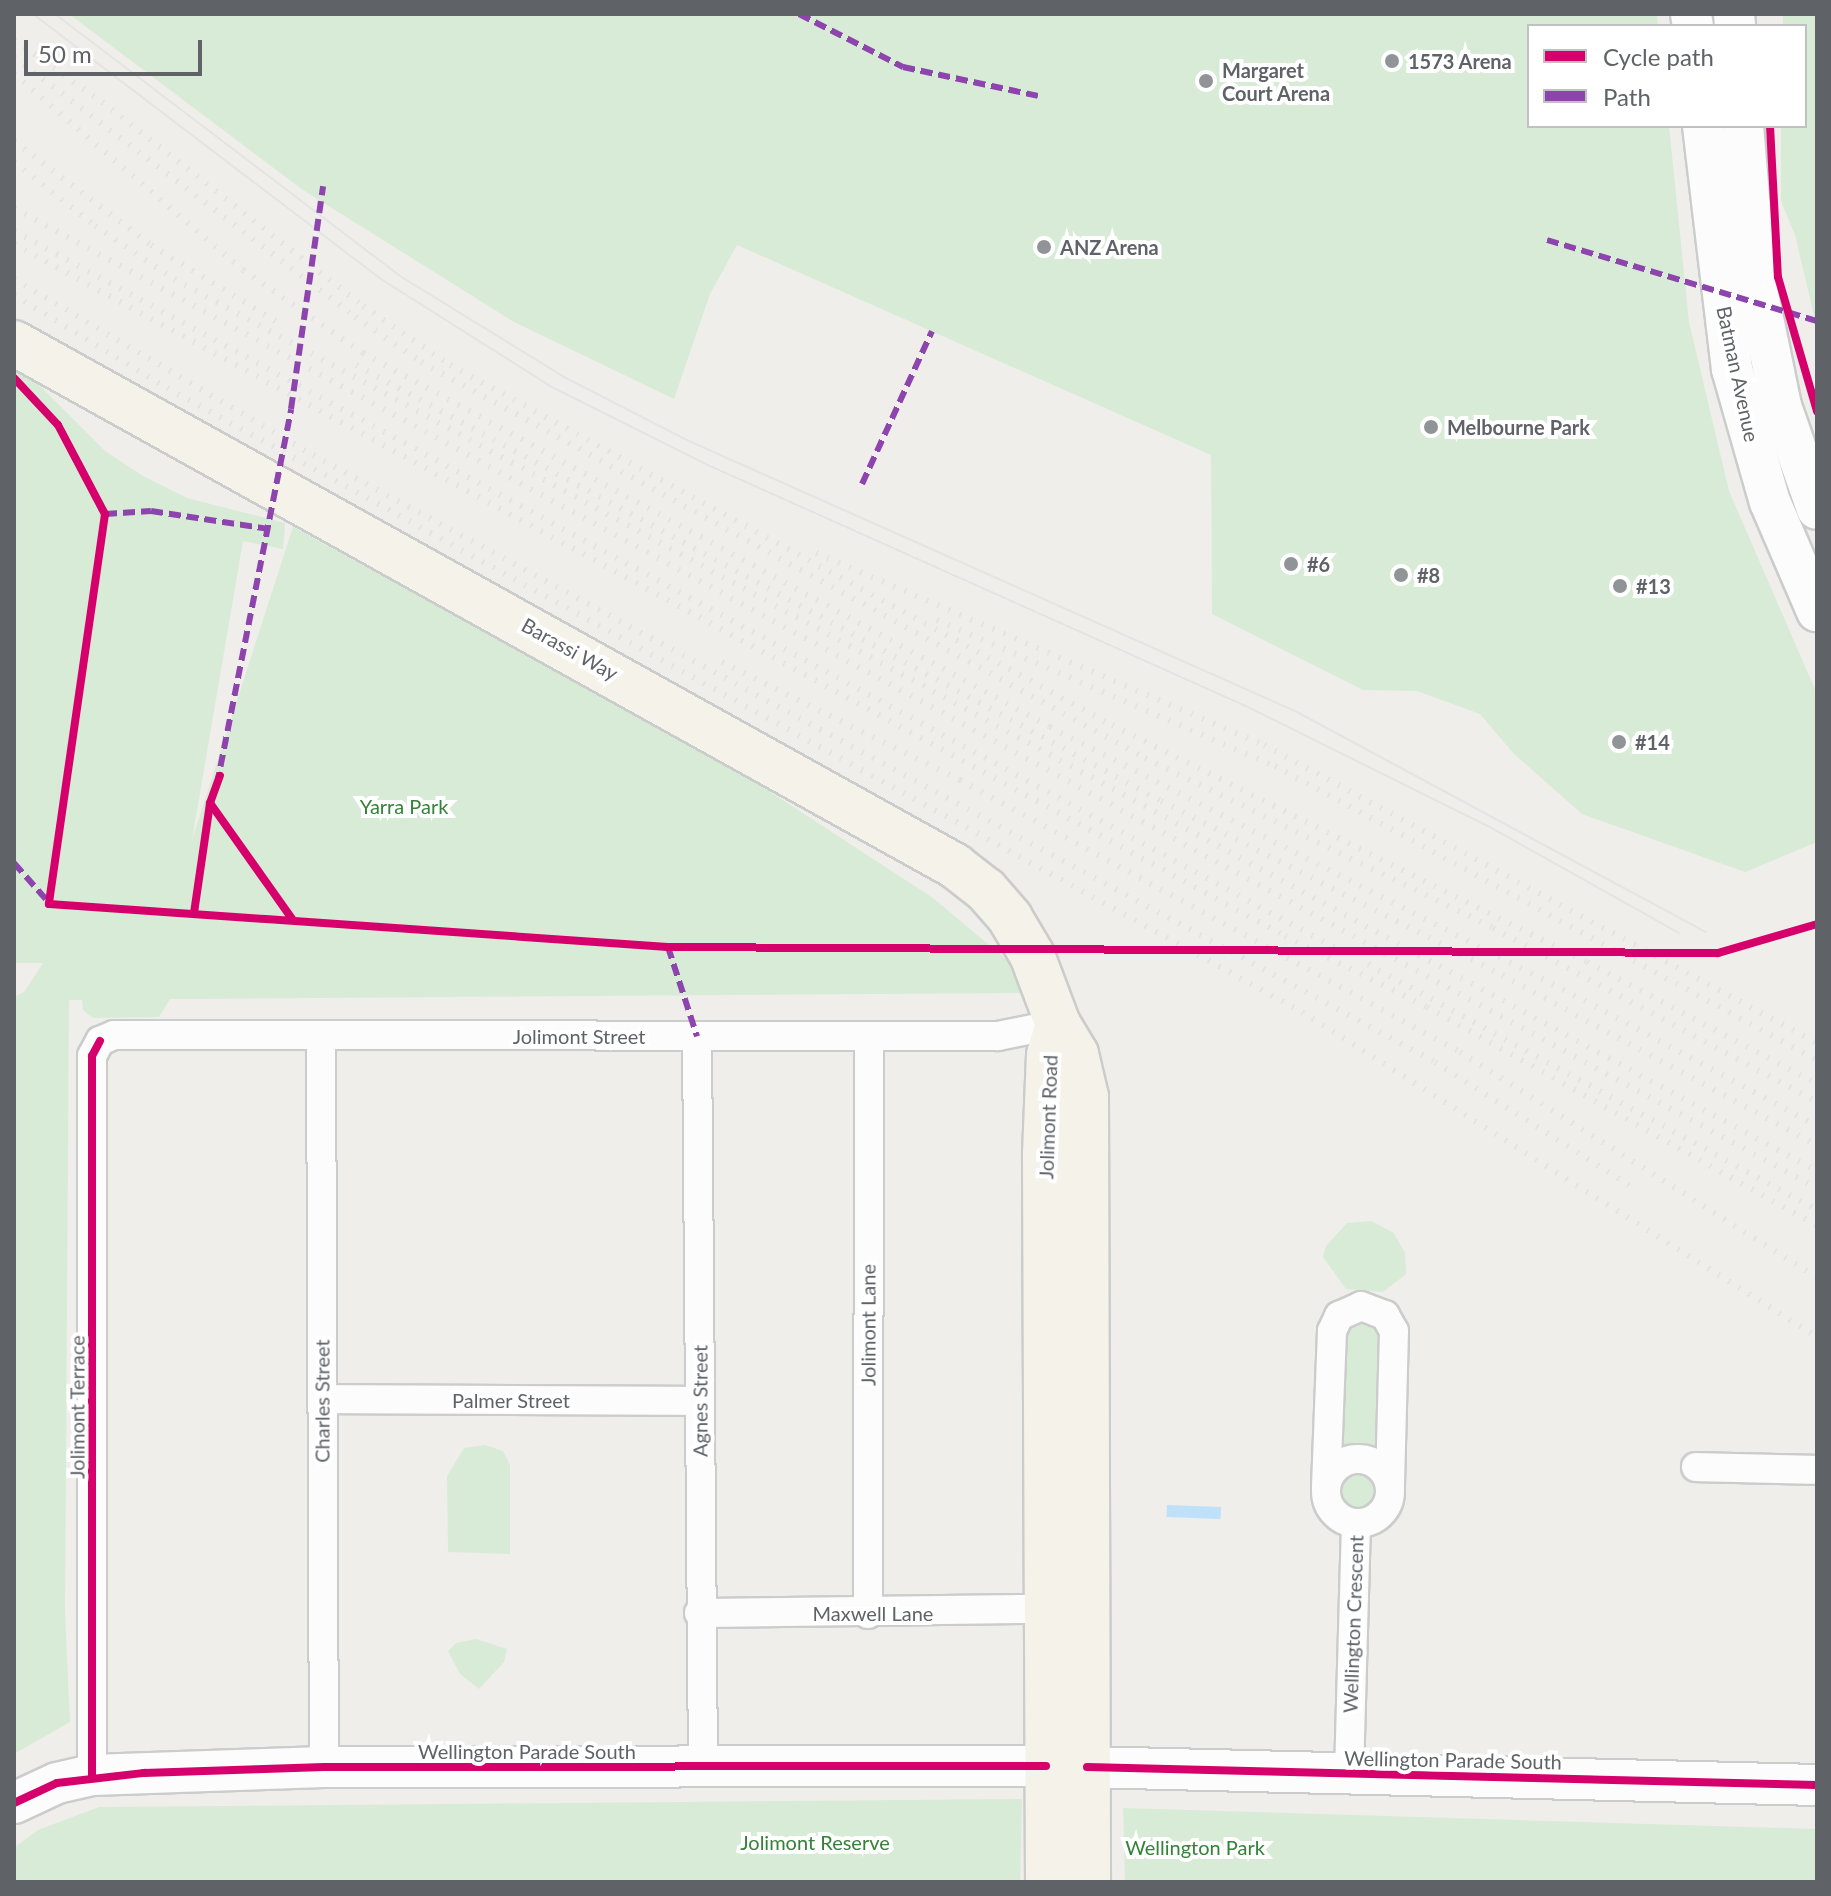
<!DOCTYPE html>
<style>
body{margin:0}
#map{position:relative;width:1831px;height:1896px;overflow:hidden;background:#efeeea;font-family:Lato,sans-serif}
div>[style]{position:absolute}
.green>*{inset:0;background:#d8ebd6}
.round{border-radius:50%}
.water>*{inset:0;background:#bfe0f9;transform-origin:0 0}
.roads{filter:drop-shadow(2px 0 #cbcccc) drop-shadow(-2px 0 #cbcccc) drop-shadow(0 2px #cbcccc) drop-shadow(0 -2px #cbcccc)}
.street>*{height:28px;margin:-14px;padding:0 14px;transform-origin:14px;border-radius:14px;background:#fdfcfc}
.street>.ring{margin:-14px;padding:0;box-sizing:content-box;background:none;border:28px solid #fdfcfc;border-radius:50%}
.secondary>*{height:40px;margin:-20px;padding:0 20px;transform-origin:20px;border-radius:20px;background:#fdfcfc}
.primary>*{height:44px;margin:-22px;padding:0 22px;transform-origin:22px;border-radius:22px;background:#f4f2e9}
.tram>*{height:2px;margin:-1px;padding:0 1px;transform-origin:1px;border-radius:1px;background:#e4e4e4}
.rail>*{height:6px;margin-top:-3px;transform-origin:0;background:repeating-linear-gradient(90deg,#e4e4e4 0 2px,transparent 0 12px)}
.quiet>*{height:6px;margin-top:-3px;transform-origin:0;background:repeating-linear-gradient(90deg,#8e44ad 0 12px,transparent 0 18px)}
.cycleway>*{height:8px;margin:-4px;padding:0 4px;transform-origin:4px;border-radius:4px;background:#d6006c}
.dots>*{width:22px;height:22px;translate:-50% -50%;box-sizing:border-box;border:4px solid #fff;border-radius:50%}
span{translate:-50% -50%;white-space:nowrap;text-align:center;line-height:1.15;-webkit-text-stroke:8px #fff;paint-order:stroke}
.poi-label{font-size:20px;color:#5f6368;font-weight:700}
.left{translate:0 -50%;text-align:left}
.street-label{font-size:20px;color:#5f6368}
.park-label{font-size:20px;color:#348238}
.frame{position:absolute;inset:0;border:16px solid #5f6368;pointer-events:none}
.legend{position:absolute;left:1527px;top:24px;width:280px;height:104px;box-sizing:border-box;background:#fff;border:2px solid #bfc1c3;margin:0;padding:10px 14px;list-style:none;font-size:24px;color:#5f6368}
.legend li{display:flex;align-items:center;gap:16px;height:40px}
.legend b{width:40px;border:2px solid #bfc1c3}
.scale{position:absolute;left:24px;top:40px;width:178px;height:36px;box-sizing:border-box;border:4px solid #5f6368;border-top:0;padding-left:10px;font-size:24px;line-height:28px;white-space:nowrap;color:#5f6368;-webkit-text-stroke:6px #fff;paint-order:stroke}
</style>
<div id="map">
<div class="green">
<i style="clip-path:polygon(69px 14px,1657px 14px,1658px 26px,1529px 26px,1529px 126px,1669px 126px,1689px 322px,1729px 491px,1817px 694px,1817px 842px,1745px 872px,1582px 814px,1514px 754px,1480px 714px,1417px 691px,1363px 690px,1212px 614px,1211px 455px,737px 245px,710px 294px,674px 399px,514px 322px,303px 190px)"></i>
<i style="clip-path:polygon(1783px 14px,1817px 14px,1817px 328px,1795px 235px,1781px 201px,1781px 126px,1805px 126px,1805px 26px,1783px 26px)"></i>
<i style="clip-path:polygon(14px 360px,105px 451px,143px 476px,187px 498px,285px 523px,283px 549px,243px 541px,192px 840px,293px 527px,726px 763px,933px 898px,1007px 960px,1022px 993px,170px 999px,159px 1017px,93px 1018px,83px 1010px,82px 1000px,69px 1000px,65px 1613px,70px 1722px,14px 1754px,14px 997px,24px 992px,43px 963px,14px 963px)"></i>
<i style="clip-path:polygon(1371px 1221px,1394px 1233px,1405px 1253px,1406px 1274px,1383px 1292px,1346px 1289px,1323px 1257px,1326px 1246px,1347px 1223px)"></i>
<i style="clip-path:polygon(1353px 1320px,1369px 1320px,1381px 1339px,1380px 1456px,1339px 1454px,1341px 1336px)"></i>
<i style="clip-path:polygon(485px 1445px,503px 1451px,510px 1465px,510px 1554px,448px 1552px,447px 1476px,464px 1448px)"></i>
<i class="round" style="left:1337px;top:1472px;width:42px;height:42px"></i>
<i style="clip-path:polygon(476px 1639px,507px 1649px,504px 1662px,479px 1689px,460px 1674px,448px 1651px,456px 1643px)"></i>
<i style="clip-path:polygon(1022px 1799px,1020px 1882px,14px 1882px,14px 1848px,38px 1830px,99px 1807px)"></i>
<i style="clip-path:polygon(1123px 1808px,1817px 1829px,1817px 1882px,1125px 1882px)"></i>
</div>
<div class="water">
<i style="left:1167px;top:1505px;width:54px;height:12px;rotate:2deg"></i>
</div>
<div class="roads">
<div class="street">
<i style="left:321px;top:1035px;width:732px;rotate:89.77deg"></i>
<i style="left:697px;top:1036px;width:730px;rotate:89.53deg"></i>
<i style="left:322px;top:1399px;width:378px;rotate:0.3deg"></i>
<i class="ring" style="left:1326px;top:1459px;width:36px;height:36px"></i>
<i style="left:1696px;top:1467px;width:121px;rotate:1.4deg"></i>
<i style="left:1326px;top:1487px;width:156px;rotate:-87.8deg"></i>
<i style="left:1332px;top:1331px;width:17px;rotate:-65deg"></i>
<i style="left:1339px;top:1316px;width:24px;rotate:-24deg"></i>
<i style="left:1361px;top:1306px;width:26px;rotate:21deg"></i>
<i style="left:1385px;top:1315px;width:18px;rotate:61deg"></i>
<i style="left:1394px;top:1331px;width:156px;rotate:91.5deg"></i>
<i style="left:699px;top:1613px;width:347px;rotate:-0.7deg"></i>
<i style="left:868px;top:1614px;width:578px;rotate:-89.9deg"></i>
<i style="left:1349px;top:1774px;width:251px;rotate:-88.4deg"></i>
<i style="left:92px;top:1775px;width:719px;rotate:-90deg"></i>
<i style="left:92px;top:1056px;width:17px;rotate:-62deg"></i>
<i style="left:100px;top:1041px;width:15px;rotate:-23deg"></i>
<i style="left:114px;top:1035px;width:884px;rotate:0.06deg"></i>
<i style="left:998px;top:1036px;width:61px;rotate:-11.3deg"></i>
</div>
<div class="secondary">
<i style="left:1691px;top:14px;width:12px;rotate:81deg"></i>
<i style="left:1734px;top:14px;width:12px;rotate:85deg"></i>
<i style="left:1703px;top:126px;width:245px;rotate:83.2deg"></i>
<i style="left:1732px;top:369px;width:138px;rotate:74.1deg"></i>
<i style="left:1770px;top:502px;width:119px;rotate:66.7deg"></i>
<i style="left:1743px;top:126px;width:164px;rotate:85.1deg"></i>
<i style="left:1757px;top:289px;width:119px;rotate:78.4deg"></i>
<i style="left:1781px;top:406px;width:109px;rotate:70.7deg"></i>
<i style="left:14px;top:1803px;width:47px;rotate:-24.9deg"></i>
<i style="left:57px;top:1783px;width:36px;rotate:-13deg"></i>
<i style="left:92px;top:1775px;width:232px;rotate:-2deg"></i>
<i style="left:324px;top:1767px;width:722px;rotate:-0.08deg"></i>
<i style="left:1046px;top:1766px;width:771px;rotate:1.41deg"></i>
</div>
<div class="primary">
<i style="left:14px;top:343px;width:1077px;rotate:29.06deg"></i>
<i style="left:955px;top:866px;width:39px;rotate:38deg"></i>
<i style="left:986px;top:890px;width:37px;rotate:49deg"></i>
<i style="left:1010px;top:918px;width:43px;rotate:59.3deg"></i>
<i style="left:1032px;top:955px;width:74px;rotate:69.4deg"></i>
<i style="left:1058px;top:1024px;width:35px;rotate:59deg"></i>
<i style="left:1076px;top:1054px;width:44px;rotate:76.9deg"></i>
<i style="left:1086px;top:1097px;width:785px;rotate:89.85deg"></i>
<i style="left:1048px;top:1882px;width:728px;rotate:-90.24deg"></i>
<i style="left:1045px;top:1154px;width:99px;rotate:-87.7deg"></i>
<i style="left:1049px;top:1055px;width:32px;rotate:-74deg"></i>
</div>
</div>
<div class="tram">
<i style="left:33px;top:14px;width:437px;rotate:37.3deg"></i>
<i style="left:381px;top:279px;width:200px;rotate:32.3deg"></i>
<i style="left:550px;top:386px;width:179px;rotate:26.6deg"></i>
<i style="left:710px;top:466px;width:590px;rotate:24.13deg"></i>
<i style="left:1248px;top:707px;width:270px;rotate:26.4deg"></i>
<i style="left:1490px;top:827px;width:217px;rotate:29.3deg"></i>
<i style="left:55px;top:14px;width:433px;rotate:37.2deg"></i>
<i style="left:400px;top:276px;width:193px;rotate:31.6deg"></i>
<i style="left:564px;top:377px;width:140px;rotate:27.1deg"></i>
<i style="left:689px;top:441px;width:666px;rotate:24.02deg"></i>
<i style="left:1297px;top:712px;width:464px;rotate:28.3deg"></i>
</div>
<div class="rail">
<i style="left:14px;top:40px;width:108px;rotate:35.2deg"></i>
<i style="left:102px;top:102px;width:331px;rotate:38deg"></i>
<i style="left:363px;top:306px;width:105px;rotate:34.1deg"></i>
<i style="left:450px;top:365px;width:754px;rotate:28.54deg"></i>
<i style="left:1112px;top:725px;width:531px;rotate:26.52deg"></i>
<i style="left:1587px;top:962px;width:260px;rotate:27.9deg"></i>
<i style="left:14px;top:57px;width:429px;rotate:37.3deg"></i>
<i style="left:355px;top:317px;width:80px;rotate:34.3deg"></i>
<i style="left:421px;top:362px;width:825px;rotate:28.68deg"></i>
<i style="left:1145px;top:758px;width:387px;rotate:26deg"></i>
<i style="left:1493px;top:928px;width:368px;rotate:28.2deg"></i>
<i style="left:14px;top:74px;width:301px;rotate:40.6deg"></i>
<i style="left:243px;top:270px;width:146px;rotate:34.7deg"></i>
<i style="left:363px;top:353px;width:782px;rotate:28.56deg"></i>
<i style="left:1050px;top:727px;width:612px;rotate:27.11deg"></i>
<i style="left:1595px;top:1006px;width:252px;rotate:28.4deg"></i>
<i style="left:14px;top:141px;width:172px;rotate:37.2deg"></i>
<i style="left:151px;top:245px;width:153px;rotate:31.4deg"></i>
<i style="left:14px;top:162px;width:103px;rotate:38.3deg"></i>
<i style="left:95px;top:226px;width:95px;rotate:33.9deg"></i>
<i style="left:174px;top:279px;width:1870px;rotate:28.5deg"></i>
<i style="left:14px;top:208px;width:2052px;rotate:28.53deg"></i>
<i style="left:14px;top:231px;width:1512px;rotate:28.48deg"></i>
<i style="left:14px;top:244px;width:1447px;rotate:28.57deg"></i>
<i style="left:1285px;top:936px;width:159px;rotate:26.6deg"></i>
<i style="left:1427px;top:1007px;width:447px;rotate:29.3deg"></i>
<i style="left:14px;top:279px;width:347px;rotate:30.5deg"></i>
<i style="left:313px;top:455px;width:1276px;rotate:28.41deg"></i>
<i style="left:1435px;top:1062px;width:239px;rotate:32.4deg"></i>
<i style="left:14px;top:295px;width:179px;rotate:31.3deg"></i>
<i style="left:167px;top:388px;width:1295px;rotate:28.8deg"></i>
<i style="left:1302px;top:1012px;width:609px;rotate:32.25deg"></i>
<i style="left:356px;top:365px;width:915px;rotate:28.44deg"></i>
<i style="left:1161px;top:801px;width:383px;rotate:27deg"></i>
<i style="left:1502px;top:975px;width:358px;rotate:28.4deg"></i>
<i style="left:816px;top:553px;width:487px;rotate:23.2deg"></i>
<i style="left:1264px;top:745px;width:628px;rotate:28.32deg"></i>
<i style="left:937px;top:620px;width:368px;rotate:23.4deg"></i>
<i style="left:1275px;top:766px;width:617px;rotate:28.48deg"></i>
<i style="left:722px;top:662px;width:266px;rotate:26.4deg"></i>
<i style="left:960px;top:780px;width:569px;rotate:28.55deg"></i>
<i style="left:1460px;top:1052px;width:423px;rotate:32.3deg"></i>
<i style="left:1368px;top:964px;width:512px;rotate:28.72deg"></i>
</div>
<div class="quiet">
<i style="left:799px;top:14px;width:117px;rotate:27deg"></i>
<i style="left:903px;top:67px;width:138px;rotate:12.1deg"></i>
<i style="left:1547px;top:240px;width:282px;rotate:16.7deg"></i>
<i style="left:862px;top:484px;width:168px;rotate:-65.4deg"></i>
<i style="left:105px;top:514px;width:46px;rotate:-3.7deg"></i>
<i style="left:151px;top:511px;width:119px;rotate:8.7deg"></i>
<i style="left:217px;top:784px;width:382px;rotate:-78.8deg"></i>
<i style="left:291px;top:409px;width:225px;rotate:-81.8deg"></i>
<i style="left:14px;top:863px;width:56px;rotate:48.6deg"></i>
<i style="left:668px;top:947px;width:94px;rotate:72deg"></i>
</div>
<div class="cycleway">
<i style="left:1770px;top:126px;width:151px;rotate:87deg"></i>
<i style="left:1778px;top:277px;width:140px;rotate:73.8deg"></i>
<i style="left:14px;top:378px;width:64px;rotate:46.9deg"></i>
<i style="left:58px;top:425px;width:101px;rotate:62.2deg"></i>
<i style="left:105px;top:514px;width:394px;rotate:98.2deg"></i>
<i style="left:210px;top:803px;width:142px;rotate:54.7deg"></i>
<i style="left:49px;top:904px;width:620px;rotate:3.97deg"></i>
<i style="left:668px;top:947px;width:1050px;rotate:0.33deg"></i>
<i style="left:1718px;top:953px;width:103px;rotate:-16.3deg"></i>
<i style="left:194px;top:913px;width:111px;rotate:-81.7deg"></i>
<i style="left:210px;top:803px;width:29px;rotate:-70deg"></i>
<i style="left:1087px;top:1767px;width:730px;rotate:1.41deg"></i>
<i style="left:92px;top:1775px;width:719px;rotate:-90deg"></i>
<i style="left:92px;top:1056px;width:17px;rotate:-62deg"></i>
<i style="left:14px;top:1803px;width:47px;rotate:-24.9deg"></i>
<i style="left:57px;top:1783px;width:88px;rotate:-6.6deg"></i>
<i style="left:144px;top:1773px;width:180px;rotate:-1.9deg"></i>
<i style="left:324px;top:1767px;width:722px;rotate:-0.08deg"></i>
</div>
<div class="dots">
<i style="left:1392px;top:61px;background:#919496"></i>
<i style="left:1206px;top:81px;background:#919496"></i>
<i style="left:1044px;top:247px;background:#919496"></i>
<i style="left:1431px;top:427px;background:#919496"></i>
<i style="left:1291px;top:564px;background:#919496"></i>
<i style="left:1401px;top:575px;background:#919496"></i>
<i style="left:1620px;top:586px;background:#919496"></i>
<i style="left:1619px;top:742px;background:#919496"></i>
</div>
<div class="poi-label">
<span class="left" style="left:1408px;top:61px">1573 Arena</span>
<span class="left" style="left:1222px;top:82px">Margaret<br>Court Arena</span>
<span class="left" style="left:1060px;top:247px">ANZ Arena</span>
<span class="left" style="left:1447px;top:427px">Melbourne Park</span>
<span class="left" style="left:1307px;top:564px">#6</span>
<span class="left" style="left:1417px;top:575px">#8</span>
<span class="left" style="left:1636px;top:586px">#13</span>
<span class="left" style="left:1635px;top:742px">#14</span>
</div>
<div class="street-label">
<span style="left:1738px;top:374px;rotate:78deg">Batman Avenue</span>
<span style="left:570px;top:649px;rotate:29deg">Barassi Way</span>
<span style="left:579px;top:1036px">Jolimont Street</span>
<span style="left:1048px;top:1117px;rotate:-88deg">Jolimont Road</span>
<span style="left:868px;top:1325px;rotate:-90deg">Jolimont Lane</span>
<span style="left:511px;top:1400px">Palmer Street</span>
<span style="left:322px;top:1401px;rotate:-90deg">Charles Street</span>
<span style="left:700px;top:1401px;rotate:-90deg">Agnes Street</span>
<span style="left:77px;top:1407px;rotate:-90deg">Jolimont Terrace</span>
<span style="left:873px;top:1613px">Maxwell Lane</span>
<span style="left:1353px;top:1624px;rotate:-88deg">Wellington Crescent</span>
<span style="left:527px;top:1751px">Wellington Parade South</span>
<span style="left:1453px;top:1760px;rotate:1deg">Wellington Parade South</span>
</div>
<div class="park-label">
<span style="left:404px;top:806px">Yarra Park</span>
<span style="left:815px;top:1842px">Jolimont Reserve</span>
<span style="left:1195px;top:1847px">Wellington Park</span>
</div>
<div class="frame"></div>
<ul class="legend">
<li><b style="height:10px;background:#d6006c"></b>Cycle path</li>
<li><b style="height:10px;background:#8e44ad"></b>Path</li>
</ul>
<div class="scale">50 m</div>
</div>
